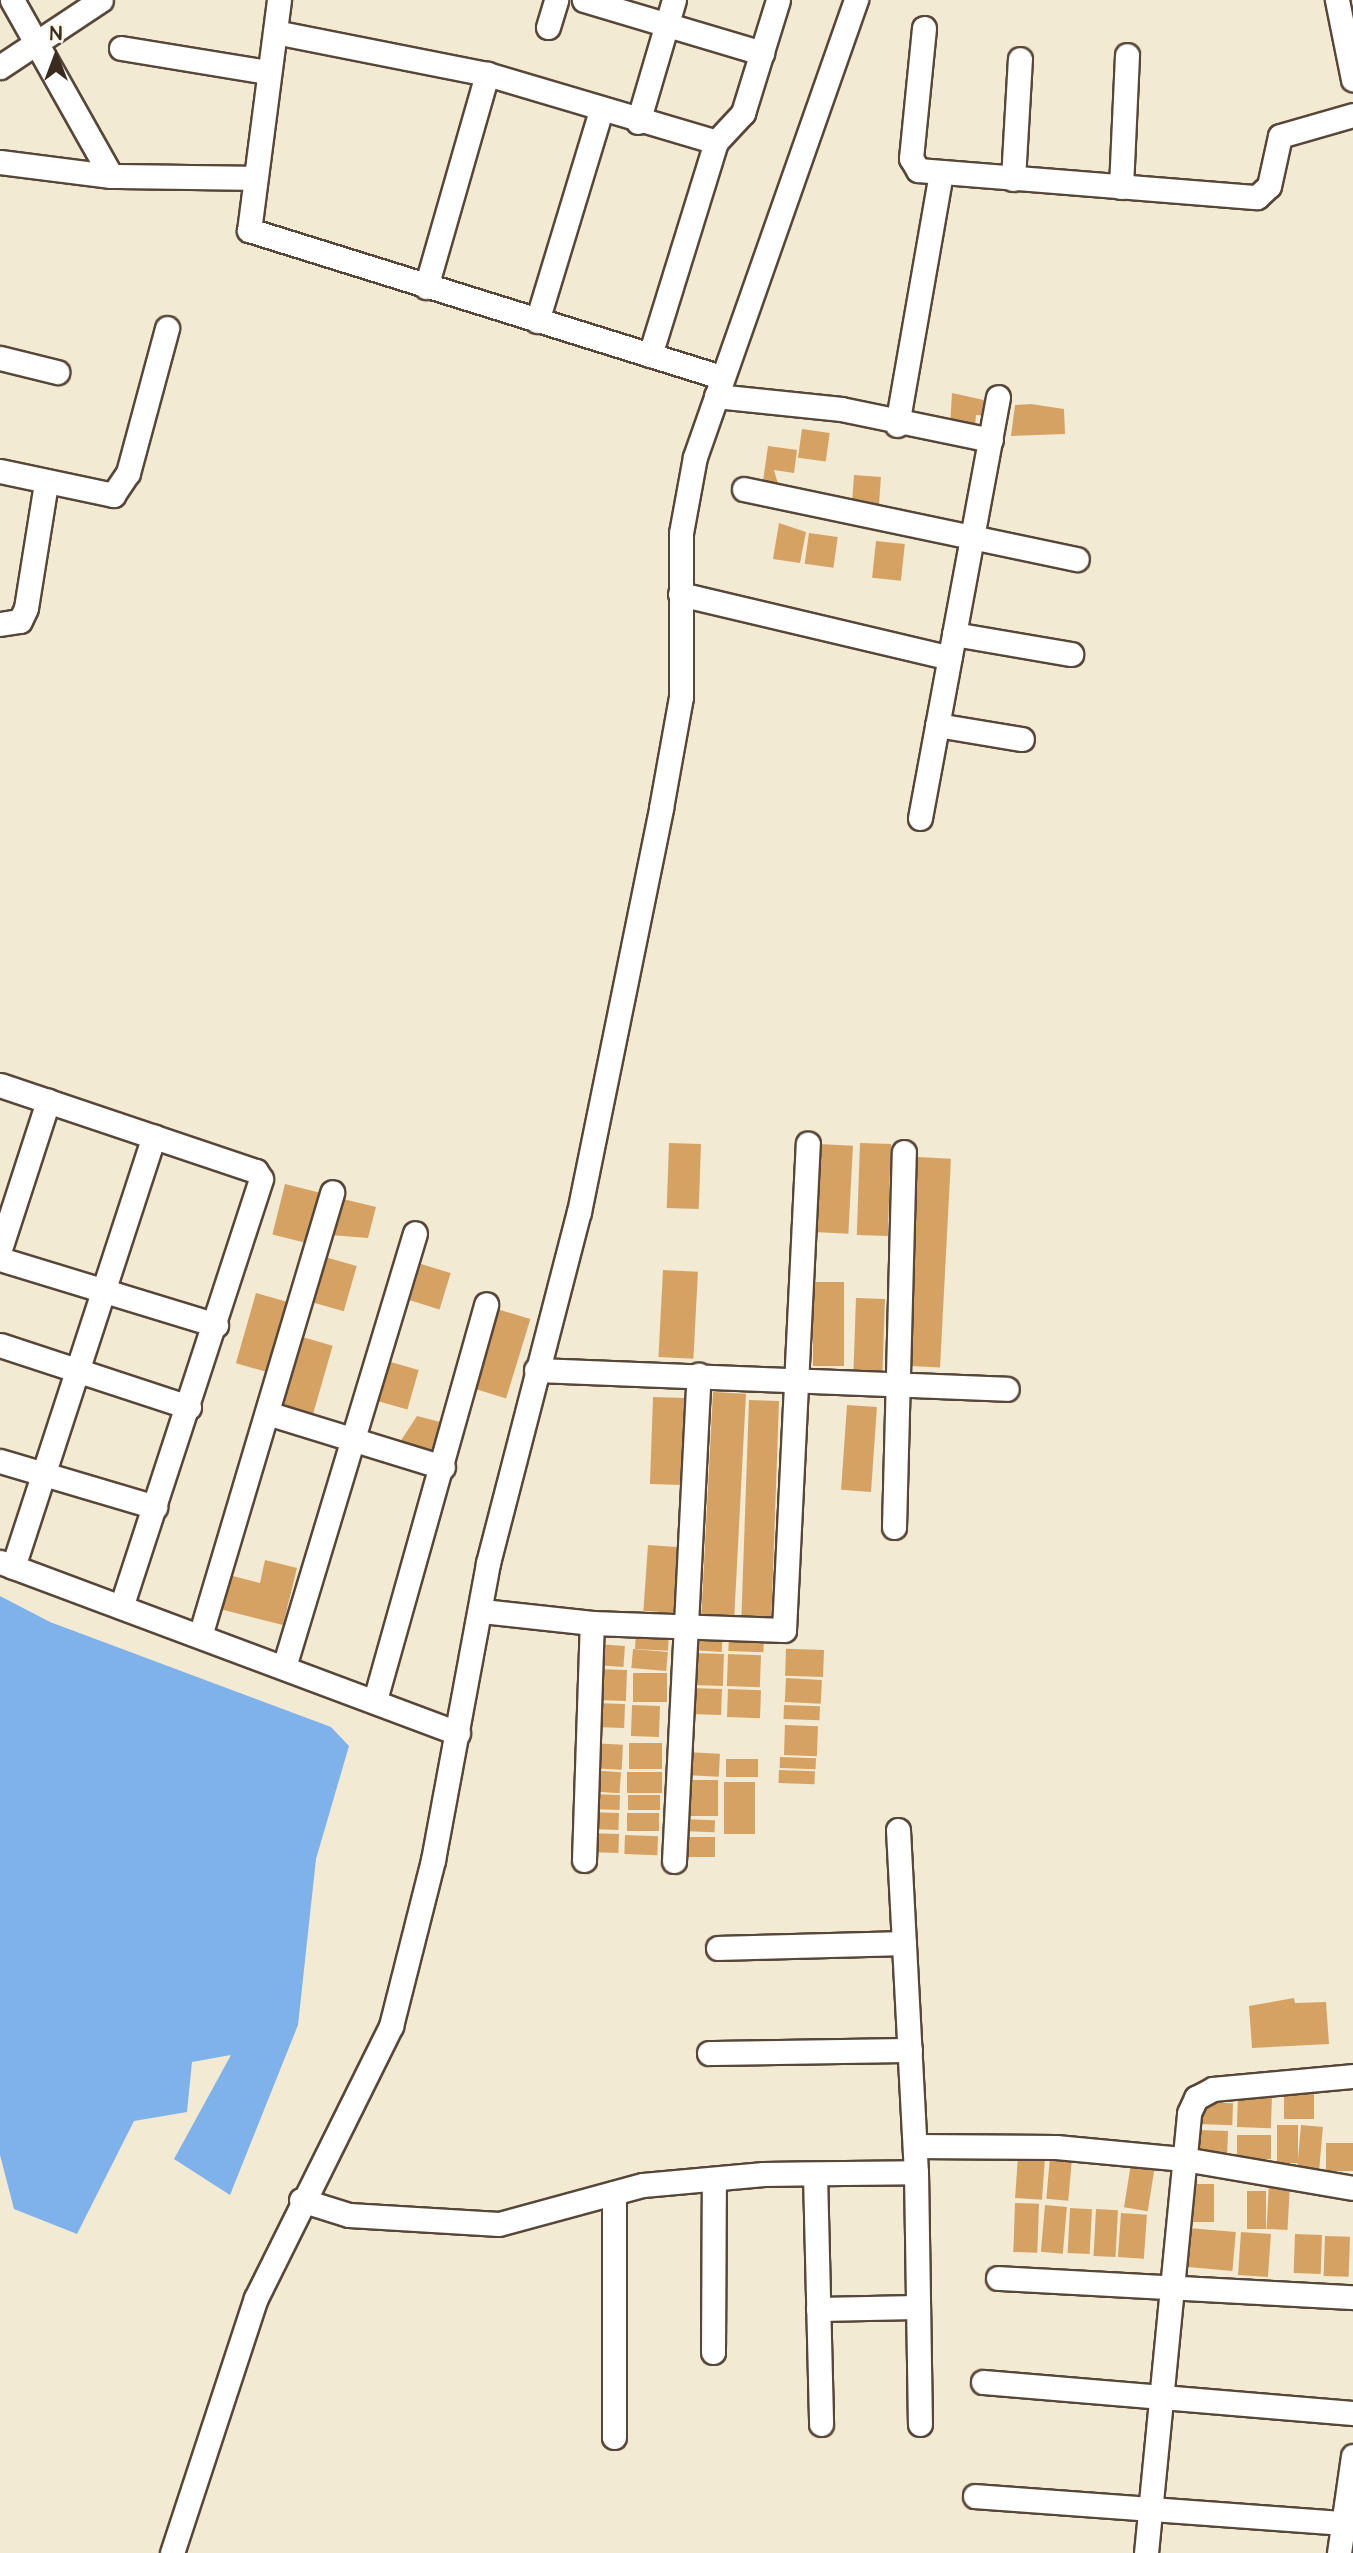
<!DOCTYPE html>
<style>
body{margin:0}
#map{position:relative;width:1353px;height:2553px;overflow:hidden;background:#f3ead3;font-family:"Architects Daughter",sans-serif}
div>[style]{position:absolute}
.water>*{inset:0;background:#7fb1eb}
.building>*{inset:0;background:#d6a263;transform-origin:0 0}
.roads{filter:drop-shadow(2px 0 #574739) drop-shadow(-2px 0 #574739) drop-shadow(0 2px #574739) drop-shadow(0 -2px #574739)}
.minor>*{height:23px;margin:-11.5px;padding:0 11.5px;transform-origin:11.5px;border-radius:11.5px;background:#fff}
span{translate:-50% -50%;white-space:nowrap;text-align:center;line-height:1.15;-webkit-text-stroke:6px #fbf7ec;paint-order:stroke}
.north{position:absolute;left:21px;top:21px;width:70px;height:70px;-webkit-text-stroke:5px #fbf7ec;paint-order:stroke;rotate:0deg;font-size:19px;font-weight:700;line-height:28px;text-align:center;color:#3b2a1e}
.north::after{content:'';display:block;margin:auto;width:24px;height:32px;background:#3b2a1e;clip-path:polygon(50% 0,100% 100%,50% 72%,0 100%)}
</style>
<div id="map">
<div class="water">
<i style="clip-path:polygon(0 1596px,50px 1622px,331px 1727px,349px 1746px,316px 1859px,298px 2025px,230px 2195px,174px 2159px,231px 2055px,192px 2062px,187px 2112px,134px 2121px,77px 2234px,14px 2209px,0 2155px)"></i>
</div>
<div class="building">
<i style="clip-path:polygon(952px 393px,993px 402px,991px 416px,976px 415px,975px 428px,950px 426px)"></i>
<i style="clip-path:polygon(1031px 404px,1064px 409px,1065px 434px,1011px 436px,1015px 405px)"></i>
<i style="left:802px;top:429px;width:28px;height:29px;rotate:8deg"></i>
<i style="clip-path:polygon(768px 446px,797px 450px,794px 473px,774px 470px,780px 491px,762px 488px)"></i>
<i style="left:854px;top:475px;width:27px;height:33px;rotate:4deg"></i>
<i style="clip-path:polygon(779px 523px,806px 532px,800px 563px,773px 559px)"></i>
<i style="left:809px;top:533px;width:29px;height:31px;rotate:8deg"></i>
<i style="left:876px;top:541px;width:29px;height:37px;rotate:6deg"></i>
<i style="left:669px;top:1143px;width:32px;height:65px;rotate:2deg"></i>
<i style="left:860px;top:1143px;width:31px;height:92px;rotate:2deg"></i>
<i style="left:819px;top:1144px;width:34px;height:88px;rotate:3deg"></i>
<i style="left:917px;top:1157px;width:34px;height:209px;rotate:3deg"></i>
<i style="left:285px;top:1184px;width:36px;height:52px;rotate:14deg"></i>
<i style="clip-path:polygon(339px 1198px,376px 1207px,368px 1238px,330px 1235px)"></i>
<i style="left:325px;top:1257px;width:33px;height:47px;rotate:16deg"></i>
<i style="left:421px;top:1264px;width:31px;height:38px;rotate:17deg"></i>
<i style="left:663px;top:1270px;width:35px;height:87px;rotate:3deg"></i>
<i style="left:813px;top:1282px;width:31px;height:84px"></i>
<i style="left:256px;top:1293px;width:33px;height:73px;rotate:16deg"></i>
<i style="left:856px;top:1298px;width:29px;height:72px;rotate:2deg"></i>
<i style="left:494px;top:1308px;width:38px;height:83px;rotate:17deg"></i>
<i style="left:299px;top:1336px;width:35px;height:78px;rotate:16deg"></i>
<i style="left:387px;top:1361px;width:33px;height:41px;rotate:16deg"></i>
<i style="left:713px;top:1392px;width:33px;height:222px;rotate:3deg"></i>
<i style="left:653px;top:1397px;width:32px;height:87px;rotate:2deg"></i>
<i style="left:749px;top:1400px;width:30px;height:216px;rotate:2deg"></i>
<i style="left:847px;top:1405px;width:30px;height:85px;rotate:4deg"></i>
<i style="clip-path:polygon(417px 1416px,444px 1423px,435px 1452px,400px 1442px)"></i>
<i style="left:648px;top:1545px;width:32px;height:66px;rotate:4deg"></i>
<i style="clip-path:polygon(265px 1560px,297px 1568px,283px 1625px,216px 1608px,225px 1574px,260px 1583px)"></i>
<i style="left:636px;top:1630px;width:33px;height:19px;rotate:3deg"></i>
<i style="left:692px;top:1631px;width:31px;height:19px;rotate:4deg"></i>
<i style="left:729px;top:1633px;width:35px;height:18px;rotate:2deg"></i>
<i style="left:597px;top:1644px;width:28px;height:21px;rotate:4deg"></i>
<i style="left:633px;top:1649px;width:35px;height:19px;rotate:5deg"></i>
<i style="left:824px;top:1650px;width:27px;height:38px;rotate:92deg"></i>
<i style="left:693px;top:1653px;width:31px;height:32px;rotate:2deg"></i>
<i style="left:728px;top:1654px;width:33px;height:32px;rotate:2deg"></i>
<i style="left:596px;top:1669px;width:31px;height:31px;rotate:2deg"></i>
<i style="left:633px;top:1673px;width:34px;height:29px"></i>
<i style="left:786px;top:1678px;width:36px;height:24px;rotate:3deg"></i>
<i style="left:690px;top:1688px;width:32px;height:26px;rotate:2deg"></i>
<i style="left:728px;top:1689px;width:33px;height:28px;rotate:2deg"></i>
<i style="left:595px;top:1703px;width:30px;height:24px;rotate:2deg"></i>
<i style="left:784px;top:1705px;width:36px;height:14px;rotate:2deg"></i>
<i style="left:660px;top:1706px;width:31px;height:28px;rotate:92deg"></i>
<i style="left:785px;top:1725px;width:33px;height:30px;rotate:2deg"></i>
<i style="left:590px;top:1743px;width:33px;height:25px;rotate:3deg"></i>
<i style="left:629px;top:1743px;width:33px;height:26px"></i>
<i style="left:685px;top:1752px;width:35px;height:23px;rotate:3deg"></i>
<i style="left:780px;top:1757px;width:36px;height:11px;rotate:2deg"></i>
<i style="left:726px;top:1759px;width:32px;height:18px"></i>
<i style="left:589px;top:1770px;width:32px;height:21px;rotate:4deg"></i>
<i style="left:779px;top:1770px;width:36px;height:13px;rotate:2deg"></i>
<i style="left:627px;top:1772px;width:35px;height:21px"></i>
<i style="left:686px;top:1780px;width:32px;height:36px"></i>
<i style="left:724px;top:1782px;width:31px;height:52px"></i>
<i style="left:588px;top:1794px;width:32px;height:15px;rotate:2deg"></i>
<i style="left:628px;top:1795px;width:32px;height:15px"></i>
<i style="left:589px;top:1812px;width:30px;height:17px;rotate:2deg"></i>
<i style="left:627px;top:1813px;width:32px;height:18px"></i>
<i style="left:682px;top:1819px;width:33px;height:12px;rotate:2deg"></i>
<i style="left:588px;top:1833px;width:31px;height:19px;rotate:2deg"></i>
<i style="left:625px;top:1835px;width:33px;height:19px;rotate:2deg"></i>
<i style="left:683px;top:1837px;width:32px;height:20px"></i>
<i style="clip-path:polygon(1294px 1998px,1295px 2003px,1326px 2002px,1329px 2044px,1252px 2048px,1249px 2006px)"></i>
<i style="left:1284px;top:2088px;width:30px;height:31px"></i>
<i style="left:1238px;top:2095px;width:34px;height:32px;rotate:2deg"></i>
<i style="left:1199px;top:2102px;width:34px;height:22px;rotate:2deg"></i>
<i style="left:1277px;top:2125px;width:21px;height:38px"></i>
<i style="left:1301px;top:2125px;width:22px;height:44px;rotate:5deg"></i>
<i style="left:1198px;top:2130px;width:30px;height:25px;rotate:2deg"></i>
<i style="left:1237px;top:2135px;width:34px;height:24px"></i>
<i style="left:1326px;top:2143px;width:27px;height:28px"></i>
<i style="left:1018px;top:2156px;width:27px;height:42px;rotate:4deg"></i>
<i style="left:1050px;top:2157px;width:22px;height:42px;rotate:5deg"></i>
<i style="left:1132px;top:2157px;width:24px;height:51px;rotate:9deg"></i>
<i style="left:1269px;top:2182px;width:21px;height:47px;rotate:3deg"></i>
<i style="left:1190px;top:2184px;width:24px;height:38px"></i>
<i style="left:1247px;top:2191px;width:19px;height:38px"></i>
<i style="left:1015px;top:2203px;width:24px;height:49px;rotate:2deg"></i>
<i style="left:1045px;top:2205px;width:22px;height:47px;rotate:5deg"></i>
<i style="left:1070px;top:2208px;width:22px;height:45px;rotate:3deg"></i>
<i style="left:1096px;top:2209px;width:22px;height:47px;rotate:3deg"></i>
<i style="left:1121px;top:2213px;width:26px;height:44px;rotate:4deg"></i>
<i style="left:1189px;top:2228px;width:47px;height:39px;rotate:5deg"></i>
<i style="left:1241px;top:2232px;width:30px;height:43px;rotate:4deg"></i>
<i style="left:1295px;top:2234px;width:27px;height:39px;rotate:2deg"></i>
<i style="left:1325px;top:2236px;width:25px;height:40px;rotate:2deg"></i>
</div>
<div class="roads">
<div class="minor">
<i style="left:12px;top:0;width:202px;rotate:60.6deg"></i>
<i style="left:279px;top:0;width:232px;rotate:97.4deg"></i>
<i style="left:249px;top:230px;width:495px;rotate:17.3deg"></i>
<i style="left:584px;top:0;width:186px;rotate:16.6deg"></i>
<i style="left:1337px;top:0;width:81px;rotate:78.6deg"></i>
<i style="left:548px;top:27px;width:28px;rotate:-73deg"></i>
<i style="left:924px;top:28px;width:131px;rotate:95.7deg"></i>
<i style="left:911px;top:158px;width:14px;rotate:60deg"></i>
<i style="left:918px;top:170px;width:340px;rotate:4.6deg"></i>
<i style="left:1257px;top:197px;width:16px;rotate:-43deg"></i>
<i style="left:1269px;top:186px;width:51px;rotate:-77.6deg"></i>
<i style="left:1280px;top:136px;width:76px;rotate:-16deg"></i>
<i style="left:275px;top:32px;width:216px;rotate:11.2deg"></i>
<i style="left:487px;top:74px;width:239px;rotate:16.5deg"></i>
<i style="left:716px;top:142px;width:40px;rotate:-47deg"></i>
<i style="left:743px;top:113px;width:118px;rotate:-72.8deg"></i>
<i style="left:121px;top:48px;width:149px;rotate:9.3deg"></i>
<i style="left:0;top:67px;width:121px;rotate:-33.6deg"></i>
<i style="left:638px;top:122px;width:127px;rotate:-73.6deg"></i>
<i style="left:0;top:162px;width:112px;rotate:7.2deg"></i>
<i style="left:111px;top:176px;width:140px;rotate:0.8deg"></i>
<i style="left:1013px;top:179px;width:120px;rotate:-86.7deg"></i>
<i style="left:1121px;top:187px;width:132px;rotate:-87.4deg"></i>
<i style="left:426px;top:287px;width:222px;rotate:-74deg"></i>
<i style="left:537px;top:321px;width:220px;rotate:-73.1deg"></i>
<i style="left:650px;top:355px;width:223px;rotate:-72.8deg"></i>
<i style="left:0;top:358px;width:59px;rotate:13.8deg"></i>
<i style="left:716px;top:396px;width:126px;rotate:5.9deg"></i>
<i style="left:841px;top:409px;width:153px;rotate:11.7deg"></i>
<i style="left:897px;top:425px;width:256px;rotate:-80.1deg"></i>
<i style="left:0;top:471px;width:116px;rotate:12deg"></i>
<i style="left:113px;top:495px;width:27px;rotate:-56deg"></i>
<i style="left:128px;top:473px;width:150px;rotate:-74.9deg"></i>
<i style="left:744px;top:489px;width:340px;rotate:11.9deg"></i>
<i style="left:680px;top:594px;width:277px;rotate:13.3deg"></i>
<i style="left:0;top:624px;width:20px;rotate:-9deg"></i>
<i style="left:20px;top:621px;width:14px;rotate:-65deg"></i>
<i style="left:26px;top:608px;width:127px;rotate:-80.9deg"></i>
<i style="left:954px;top:634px;width:119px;rotate:9.7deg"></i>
<i style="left:937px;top:725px;width:86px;rotate:9.4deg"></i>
<i style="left:920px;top:818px;width:428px;rotate:-79.5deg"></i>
<i style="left:0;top:1085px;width:270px;rotate:18.6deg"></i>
<i style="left:256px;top:1171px;width:9px;rotate:58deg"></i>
<i style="left:261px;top:1179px;width:450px;rotate:108.1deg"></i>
<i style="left:0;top:1249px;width:156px;rotate:-72deg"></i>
<i style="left:0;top:1259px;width:226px;rotate:17deg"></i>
<i style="left:0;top:1345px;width:199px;rotate:18.2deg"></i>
<i style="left:536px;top:1370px;width:471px;rotate:2.3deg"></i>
<i style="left:267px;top:1413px;width:184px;rotate:17.1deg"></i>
<i style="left:0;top:1461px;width:162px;rotate:16.5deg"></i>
<i style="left:894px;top:1527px;width:375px;rotate:-88.5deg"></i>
<i style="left:0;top:1562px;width:489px;rotate:20.5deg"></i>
<i style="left:13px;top:1567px;width:453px;rotate:-71.9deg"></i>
<i style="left:482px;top:1611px;width:111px;rotate:6.2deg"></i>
<i style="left:592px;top:1623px;width:192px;rotate:2.1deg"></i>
<i style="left:784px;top:1630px;width:487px;rotate:-87.2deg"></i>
<i style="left:200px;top:1636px;width:463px;rotate:-73.4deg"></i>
<i style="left:284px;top:1667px;width:453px;rotate:-73.2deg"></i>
<i style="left:375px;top:1700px;width:411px;rotate:-74.3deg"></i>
<i style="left:898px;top:1830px;width:342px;rotate:87deg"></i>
<i style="left:916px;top:2172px;width:252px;rotate:89.1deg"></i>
<i style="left:584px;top:1860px;width:237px;rotate:-88.1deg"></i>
<i style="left:674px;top:1861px;width:487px;rotate:-87.1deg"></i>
<i style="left:718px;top:1948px;width:186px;rotate:-1.5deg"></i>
<i style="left:709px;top:2053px;width:201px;rotate:-0.9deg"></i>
<i style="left:915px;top:2146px;width:141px;rotate:0.4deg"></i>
<i style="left:1056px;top:2147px;width:129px;rotate:5.4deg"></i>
<i style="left:1184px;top:2159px;width:171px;rotate:9.7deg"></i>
<i style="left:815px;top:2174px;width:250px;rotate:88.6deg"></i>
<i style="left:614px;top:2193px;width:244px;rotate:90deg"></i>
<i style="left:301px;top:2200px;width:50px;rotate:17.4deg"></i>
<i style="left:349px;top:2215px;width:150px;rotate:3.4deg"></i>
<i style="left:499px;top:2224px;width:149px;rotate:-15.2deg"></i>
<i style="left:643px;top:2185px;width:121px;rotate:-5.2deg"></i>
<i style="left:763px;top:2174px;width:153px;rotate:-0.7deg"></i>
<i style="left:998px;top:2278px;width:356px;rotate:3.1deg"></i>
<i style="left:818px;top:2309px;width:99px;rotate:-1.2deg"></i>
<i style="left:713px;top:2352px;width:170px;rotate:-89.7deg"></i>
<i style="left:983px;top:2382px;width:371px;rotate:4.8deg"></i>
<i style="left:975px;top:2496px;width:369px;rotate:4.2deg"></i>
<i style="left:172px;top:2553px;width:268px;rotate:-71.8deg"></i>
<i style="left:256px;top:2298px;width:304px;rotate:-63.6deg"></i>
<i style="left:391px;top:2026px;width:171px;rotate:-75.8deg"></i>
<i style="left:433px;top:1860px;width:302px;rotate:-79.5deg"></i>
<i style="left:488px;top:1563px;width:363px;rotate:-75.5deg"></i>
<i style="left:579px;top:1212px;width:412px;rotate:-78.5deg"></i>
<i style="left:661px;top:808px;width:113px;rotate:-79.8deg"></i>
<i style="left:681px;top:697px;width:164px;rotate:-90deg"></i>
<i style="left:681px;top:533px;width:77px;rotate:-79.6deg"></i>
<i style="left:695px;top:457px;width:485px;rotate:-70.6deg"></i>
<i style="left:1146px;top:2553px;width:442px;rotate:-84.4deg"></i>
<i style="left:1189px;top:2113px;width:17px;rotate:-65deg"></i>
<i style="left:1196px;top:2098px;width:19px;rotate:-28deg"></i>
<i style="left:1213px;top:2089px;width:141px;rotate:-5.3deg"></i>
<i style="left:1339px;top:2553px;width:98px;rotate:-81.8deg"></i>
</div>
</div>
<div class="north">N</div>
</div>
